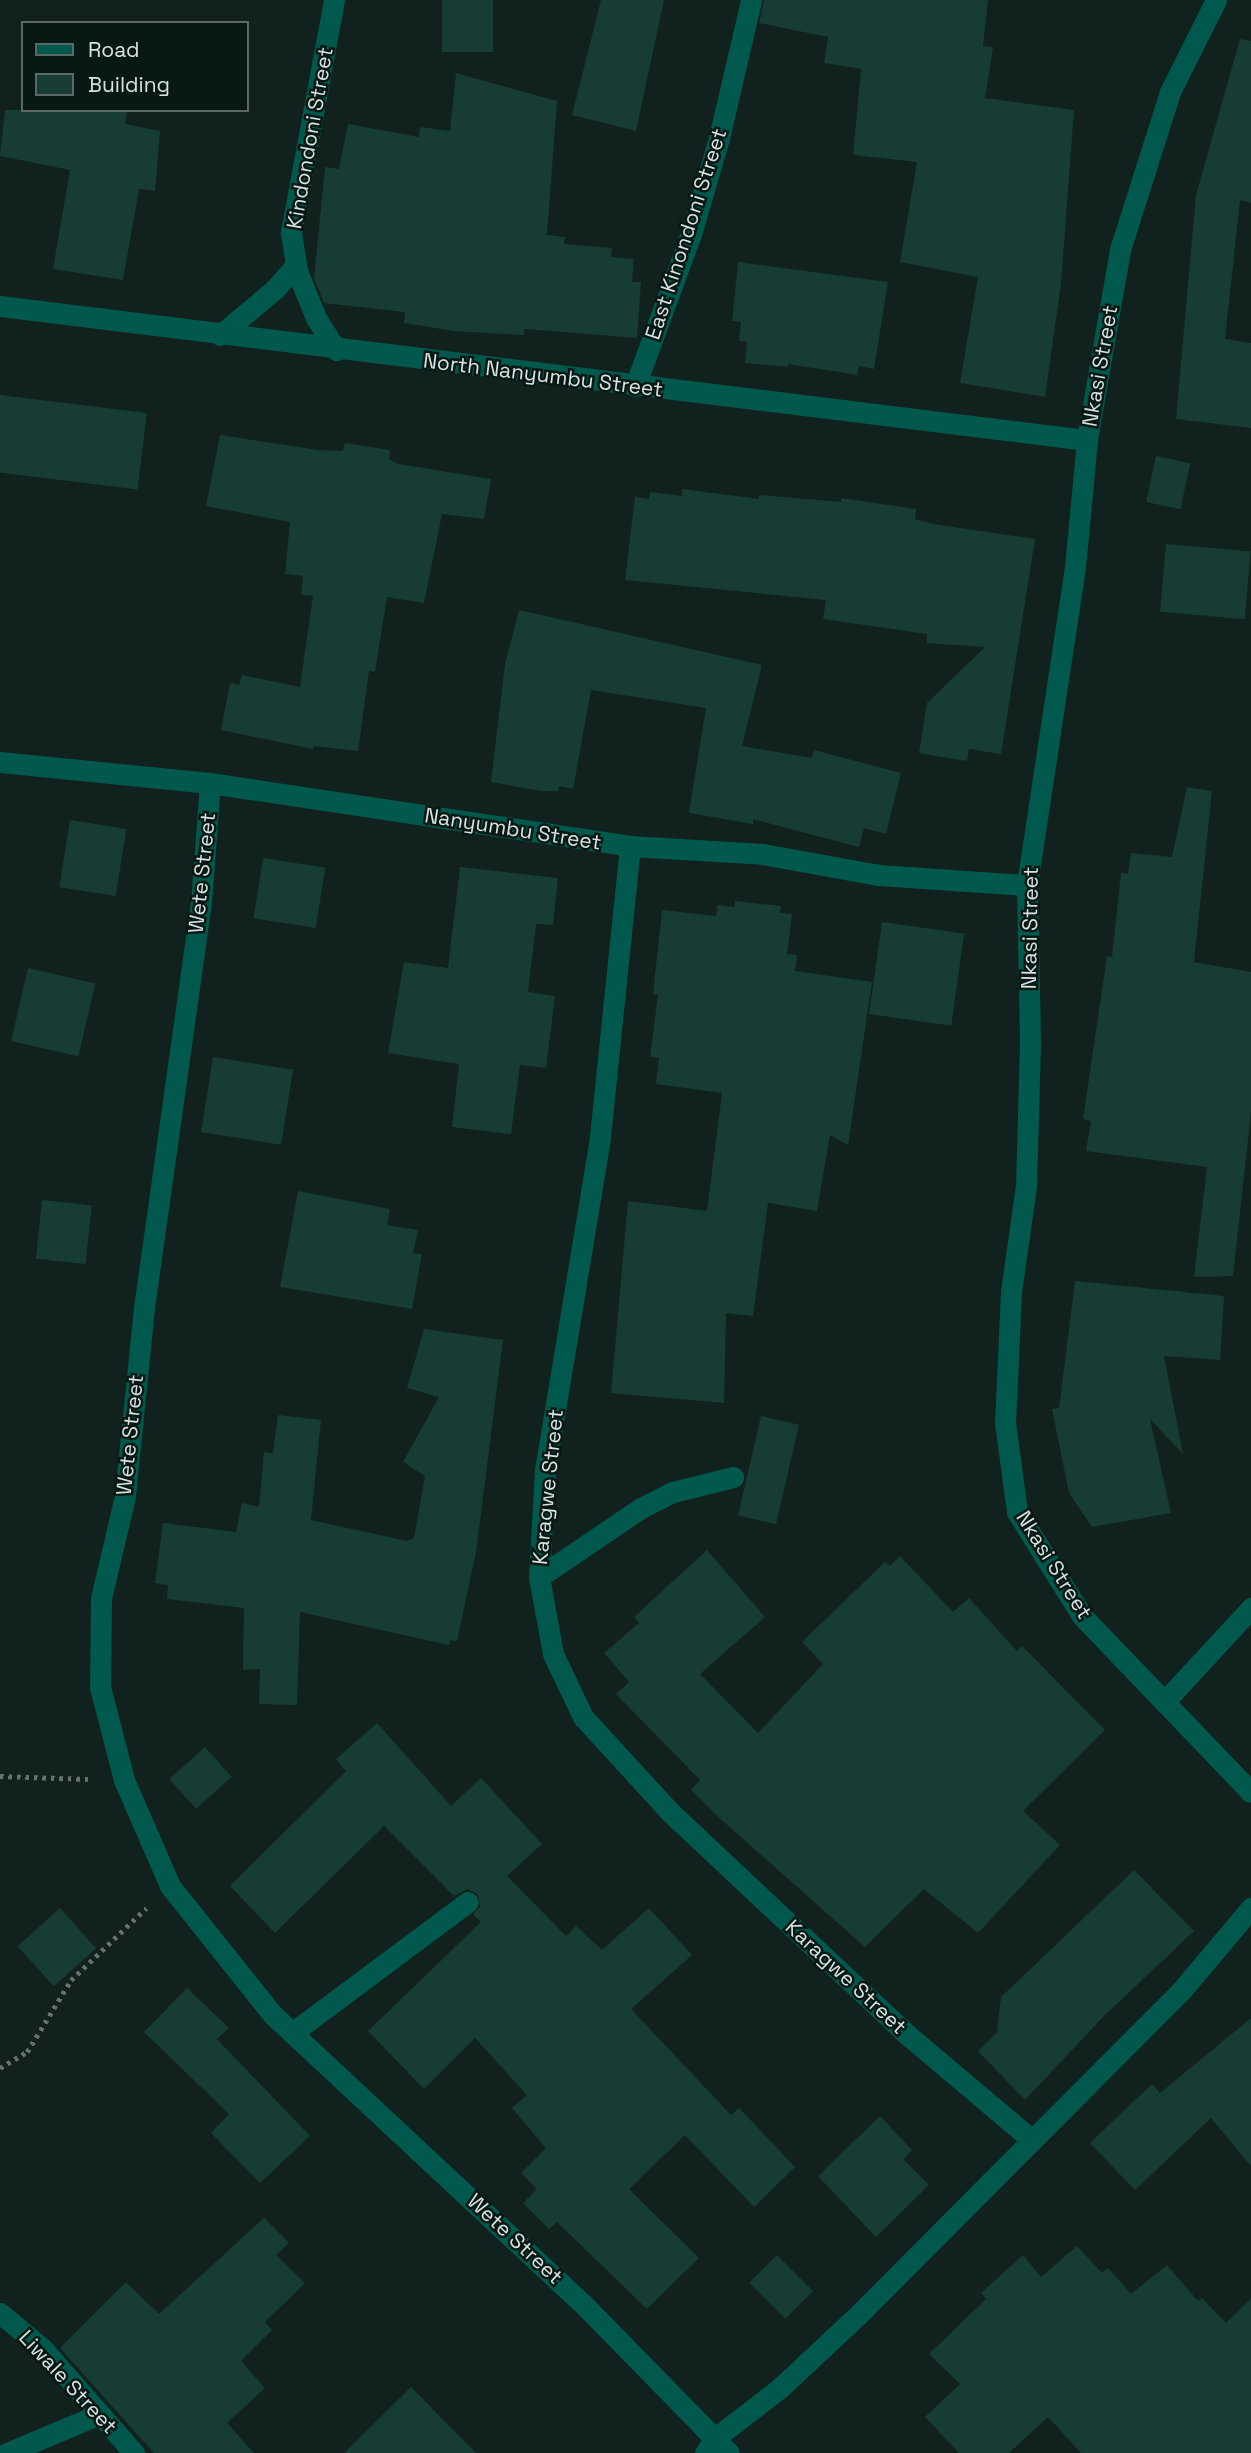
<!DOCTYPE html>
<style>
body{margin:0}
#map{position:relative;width:1251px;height:2453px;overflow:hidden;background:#11211e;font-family:"Space Grotesk",sans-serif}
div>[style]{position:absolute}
.building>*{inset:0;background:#173c34;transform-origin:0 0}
.path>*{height:4.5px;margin-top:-2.25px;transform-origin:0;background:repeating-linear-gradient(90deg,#65726f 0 3.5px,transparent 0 8.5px)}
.minor>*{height:21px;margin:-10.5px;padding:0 10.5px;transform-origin:10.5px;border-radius:10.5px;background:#00594c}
span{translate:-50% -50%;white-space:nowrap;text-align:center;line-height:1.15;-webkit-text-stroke:5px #081814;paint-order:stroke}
.street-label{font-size:21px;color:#d8e2df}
.legend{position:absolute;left:21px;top:21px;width:228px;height:91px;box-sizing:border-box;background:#081814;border:2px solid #5b6965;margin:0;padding:9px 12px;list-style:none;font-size:21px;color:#d8e2df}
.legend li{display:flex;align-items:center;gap:14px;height:35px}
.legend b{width:35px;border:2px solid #5b6965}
</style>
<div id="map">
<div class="building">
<i style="left:442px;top:0;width:51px;height:52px"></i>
<i style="clip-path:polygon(601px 0,664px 0,636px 131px,572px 115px)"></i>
<i style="clip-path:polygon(764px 0,988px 0,983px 46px,993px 47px,985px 98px,1074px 110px,1061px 284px,1045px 397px,960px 383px,978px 277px,900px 262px,917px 162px,853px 155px,861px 69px,824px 63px,828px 37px,759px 23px)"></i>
<i style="clip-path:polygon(1240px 39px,1251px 41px,1251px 203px,1240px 200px,1225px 339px,1251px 343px,1251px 428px,1176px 419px,1196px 195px)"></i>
<i style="clip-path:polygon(456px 73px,557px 101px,547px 235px,565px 237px,564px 244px,612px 248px,611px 257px,634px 259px,632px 282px,641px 282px,637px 338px,524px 329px,524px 335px,454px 331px,404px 323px,405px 312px,324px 303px,314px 278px,325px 167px,339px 169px,348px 124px,419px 137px,420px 127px,450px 131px)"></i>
<i style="clip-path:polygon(5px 110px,127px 110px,125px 124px,160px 131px,155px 191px,139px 189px,123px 280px,53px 269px,70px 170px,0 156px)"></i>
<i style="clip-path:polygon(738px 262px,888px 282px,874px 369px,859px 366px,857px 375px,788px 364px,788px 367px,745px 363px,747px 342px,739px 341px,741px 322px,732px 321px)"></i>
<i style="left:0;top:395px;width:148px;height:77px;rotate:7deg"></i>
<i style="clip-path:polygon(220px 435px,318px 450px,343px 451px,345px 443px,390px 450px,389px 459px,398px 464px,491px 479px,484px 519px,442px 514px,424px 603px,387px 597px,375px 672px,369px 671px,358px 751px,314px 746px,313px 749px,221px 730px,230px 683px,239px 685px,242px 675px,300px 687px,313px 596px,301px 595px,303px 576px,285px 574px,290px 522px,206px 506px)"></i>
<i style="left:1156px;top:456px;width:35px;height:47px;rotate:12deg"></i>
<i style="clip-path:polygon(682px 489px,759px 499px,759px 495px,841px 502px,841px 498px,916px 509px,915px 519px,933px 524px,1035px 539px,1001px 754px,969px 749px,967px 761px,919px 753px,927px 703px,985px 647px,927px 643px,927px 634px,823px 619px,826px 600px,625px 580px,635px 497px,649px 499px,650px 492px,682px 496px)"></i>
<i style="left:1166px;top:544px;width:85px;height:68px;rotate:5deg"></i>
<i style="clip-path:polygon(519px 610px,762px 665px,742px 746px,812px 758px,814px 750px,901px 773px,886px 834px,864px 828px,859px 847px,753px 819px,753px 824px,689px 813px,706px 708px,591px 690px,573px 789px,559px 786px,558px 791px,541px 791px,491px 782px,505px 664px)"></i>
<i style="clip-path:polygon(1187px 787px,1212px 791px,1194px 962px,1251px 972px,1251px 1112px,1233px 1276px,1194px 1277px,1207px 1167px,1086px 1151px,1091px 1121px,1083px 1119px,1107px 956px,1112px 957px,1121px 873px,1128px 874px,1131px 853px,1172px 857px)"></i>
<i style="left:70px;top:820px;width:57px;height:68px;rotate:9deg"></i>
<i style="left:263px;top:858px;width:63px;height:61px;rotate:9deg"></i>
<i style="clip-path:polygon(460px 867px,558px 878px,553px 925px,536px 924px,528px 992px,555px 996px,546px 1068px,520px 1065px,511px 1134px,452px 1127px,459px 1064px,388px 1053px,404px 962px,448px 968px)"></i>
<i style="clip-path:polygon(735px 901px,781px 906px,780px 913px,792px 914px,787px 954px,797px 955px,795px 971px,872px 982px,848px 1145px,830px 1135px,817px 1211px,768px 1203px,753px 1316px,726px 1313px,724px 1403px,611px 1393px,628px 1201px,707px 1211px,722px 1093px,656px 1084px,659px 1058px,650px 1057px,658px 995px,653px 994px,662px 910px,716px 916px,718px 905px,735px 907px)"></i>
<i style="left:882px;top:922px;width:83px;height:93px;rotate:8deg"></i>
<i style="left:28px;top:968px;width:69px;height:75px;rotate:13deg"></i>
<i style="left:213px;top:1057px;width:81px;height:76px;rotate:9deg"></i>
<i style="clip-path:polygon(298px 1191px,390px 1209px,387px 1225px,418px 1230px,413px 1253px,422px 1254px,412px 1309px,280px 1287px)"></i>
<i style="left:42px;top:1200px;width:50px;height:59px;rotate:6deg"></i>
<i style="clip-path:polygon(1075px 1281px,1224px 1296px,1220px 1360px,1164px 1356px,1183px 1454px,1150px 1419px,1171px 1513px,1092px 1527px,1069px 1493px,1052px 1409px,1059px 1408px)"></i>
<i style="clip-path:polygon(424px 1329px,503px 1340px,476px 1552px,457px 1641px,450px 1640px,449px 1645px,300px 1612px,297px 1705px,259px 1704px,260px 1669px,243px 1670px,244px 1608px,167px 1599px,168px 1585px,155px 1583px,163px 1523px,236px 1532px,242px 1503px,259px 1507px,264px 1452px,273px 1453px,278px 1415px,321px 1420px,311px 1520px,407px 1541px,414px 1538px,425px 1476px,403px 1462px,439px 1397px,407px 1388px)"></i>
<i style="left:761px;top:1416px;width:39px;height:102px;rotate:13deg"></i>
<i style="clip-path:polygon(707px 1550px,765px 1617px,700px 1674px,758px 1733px,823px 1664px,802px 1642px,885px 1562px,890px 1566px,900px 1556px,953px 1612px,969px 1598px,1017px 1651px,1022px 1646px,1105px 1730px,1023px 1811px,1060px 1845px,978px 1933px,924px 1889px,865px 1947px,716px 1815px,691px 1790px,700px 1780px,616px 1694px,629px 1682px,604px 1653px,639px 1623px,634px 1617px)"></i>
<i style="clip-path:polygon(377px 1723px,451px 1806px,481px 1778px,542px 1844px,507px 1876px,566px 1936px,576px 1926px,602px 1950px,649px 1908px,692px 1955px,631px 2009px,731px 2115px,739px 2108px,795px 2167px,754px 2207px,685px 2135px,629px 2189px,699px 2258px,647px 2309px,557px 2222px,549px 2229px,523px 2203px,537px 2189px,521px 2173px,546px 2148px,512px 2108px,527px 2095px,475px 2038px,424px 2089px,368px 2031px,481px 1922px,473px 1914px,480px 1907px,478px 1894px,467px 1889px,454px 1896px,384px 1826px,275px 1933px,230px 1886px,346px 1771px,336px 1759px)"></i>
<i style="left:205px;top:1747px;width:40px;height:48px;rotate:48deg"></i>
<i style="clip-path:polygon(1134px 1870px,1194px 1931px,1103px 2017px,1025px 2100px,978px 2051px,997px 2032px,1001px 1997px)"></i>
<i style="left:60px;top:1908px;width:54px;height:57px;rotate:48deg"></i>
<i style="clip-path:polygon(187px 1988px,229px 2028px,217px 2039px,310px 2136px,260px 2183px,211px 2133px,229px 2114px,144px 2032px)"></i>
<i style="clip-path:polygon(1251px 2018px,1251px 2166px,1211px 2118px,1135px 2190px,1090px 2143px,1152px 2084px,1160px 2093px)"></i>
<i style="clip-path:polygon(880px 2116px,912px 2150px,903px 2159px,929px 2185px,876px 2237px,818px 2176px)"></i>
<i style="clip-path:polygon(264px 2218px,289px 2243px,276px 2255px,305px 2283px,265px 2322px,272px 2330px,241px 2361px,265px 2388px,227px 2423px,254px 2453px,154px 2453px,60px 2348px,126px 2282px,159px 2314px)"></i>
<i style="clip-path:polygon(1077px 2246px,1102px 2273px,1108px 2268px,1131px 2294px,1167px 2265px,1198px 2301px,1202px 2298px,1226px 2323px,1251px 2298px,1251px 2453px,1081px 2453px,1048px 2417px,1009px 2453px,959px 2453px,925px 2417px,960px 2384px,929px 2354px,986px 2299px,981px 2293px,1023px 2255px,1041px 2277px)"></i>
<i style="left:777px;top:2255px;width:51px;height:39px;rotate:45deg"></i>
<i style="clip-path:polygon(411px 2387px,476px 2453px,344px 2453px)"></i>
</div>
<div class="path">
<i style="left:0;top:1776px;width:88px;rotate:2deg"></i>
<i style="left:0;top:2068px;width:31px;rotate:-31deg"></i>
<i style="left:27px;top:2052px;width:84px;rotate:-58.6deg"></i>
<i style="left:71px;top:1980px;width:104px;rotate:-43.8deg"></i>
</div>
<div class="minor">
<i style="left:334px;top:0;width:237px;rotate:100.5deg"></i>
<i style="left:291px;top:233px;width:38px;rotate:81deg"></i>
<i style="left:297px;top:271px;width:51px;rotate:68deg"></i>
<i style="left:316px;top:318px;width:38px;rotate:58deg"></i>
<i style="left:1216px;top:0;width:103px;rotate:116.6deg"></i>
<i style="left:1170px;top:92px;width:166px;rotate:107.6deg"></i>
<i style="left:1120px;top:250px;width:193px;rotate:99.9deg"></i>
<i style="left:1087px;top:440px;width:128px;rotate:95.4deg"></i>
<i style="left:1075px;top:567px;width:322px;rotate:98.6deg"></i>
<i style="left:1027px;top:885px;width:159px;rotate:88.9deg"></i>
<i style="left:1030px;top:1044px;width:142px;rotate:91.6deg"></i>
<i style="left:1026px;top:1186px;width:107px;rotate:98.1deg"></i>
<i style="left:1011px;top:1292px;width:130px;rotate:92.6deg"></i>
<i style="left:1005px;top:1422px;width:91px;rotate:82.4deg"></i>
<i style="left:1017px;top:1512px;width:123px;rotate:58deg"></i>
<i style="left:1082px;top:1616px;width:244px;rotate:46.2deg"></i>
<i style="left:0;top:306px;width:1095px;rotate:7.03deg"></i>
<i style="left:220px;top:335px;width:72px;rotate:-39.9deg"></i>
<i style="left:275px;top:289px;width:32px;rotate:-49deg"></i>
<i style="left:635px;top:386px;width:162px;rotate:-69.8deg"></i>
<i style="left:691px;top:234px;width:100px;rotate:-73.7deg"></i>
<i style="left:719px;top:138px;width:142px;rotate:-76.9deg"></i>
<i style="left:0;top:762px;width:211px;rotate:5.7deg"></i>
<i style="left:210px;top:783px;width:425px;rotate:8.5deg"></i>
<i style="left:630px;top:846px;width:133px;rotate:3.4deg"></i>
<i style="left:763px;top:854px;width:118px;rotate:10.3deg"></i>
<i style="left:879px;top:875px;width:148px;rotate:3.9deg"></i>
<i style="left:210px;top:783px;width:119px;rotate:94.3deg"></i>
<i style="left:201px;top:902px;width:410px;rotate:98deg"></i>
<i style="left:144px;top:1308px;width:189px;rotate:95.8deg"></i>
<i style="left:125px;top:1496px;width:105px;rotate:103.2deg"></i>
<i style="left:101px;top:1598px;width:89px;rotate:90.6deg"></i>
<i style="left:100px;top:1687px;width:96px;rotate:75.5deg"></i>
<i style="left:124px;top:1780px;width:116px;rotate:66.5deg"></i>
<i style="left:170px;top:1886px;width:165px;rotate:51.4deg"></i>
<i style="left:273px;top:2015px;width:428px;rotate:43deg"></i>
<i style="left:586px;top:2307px;width:204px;rotate:45.6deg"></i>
<i style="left:630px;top:846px;width:294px;rotate:95.9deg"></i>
<i style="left:600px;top:1138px;width:336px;rotate:99.4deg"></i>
<i style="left:545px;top:1469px;width:108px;rotate:93.2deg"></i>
<i style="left:539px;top:1577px;width:78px;rotate:79.7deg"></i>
<i style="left:553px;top:1654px;width:70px;rotate:64.5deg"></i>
<i style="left:583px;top:1717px;width:127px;rotate:47.5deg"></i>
<i style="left:669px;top:1811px;width:321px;rotate:43.2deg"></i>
<i style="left:903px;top:2031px;width:169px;rotate:40.2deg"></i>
<i style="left:539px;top:1577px;width:123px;rotate:-34.1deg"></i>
<i style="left:641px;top:1508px;width:36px;rotate:-27deg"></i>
<i style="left:673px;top:1492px;width:62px;rotate:-14deg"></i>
<i style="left:1165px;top:1701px;width:127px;rotate:-47.2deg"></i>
<i style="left:292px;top:2033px;width:219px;rotate:-36.7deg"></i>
<i style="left:0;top:2313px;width:55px;rotate:39.8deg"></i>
<i style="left:42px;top:2348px;width:140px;rotate:48.8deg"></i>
<i style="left:7px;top:2453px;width:101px;rotate:-22.8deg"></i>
<i style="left:705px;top:2453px;width:18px;rotate:-56deg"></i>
<i style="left:715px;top:2438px;width:82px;rotate:-37.6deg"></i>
<i style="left:780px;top:2388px;width:107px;rotate:-43.1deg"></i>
<i style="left:858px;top:2315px;width:457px;rotate:-45.1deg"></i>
<i style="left:1181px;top:1991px;width:109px;rotate:-49.9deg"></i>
</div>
<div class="street-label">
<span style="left:310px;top:138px;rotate:-80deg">Kindondoni Street</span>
<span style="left:686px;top:234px;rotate:-72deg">East Kinondoni Street</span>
<span style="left:1100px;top:366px;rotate:-80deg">Nkasi Street</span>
<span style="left:543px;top:375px;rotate:7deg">North Nanyumbu Street</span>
<span style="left:513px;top:829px;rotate:9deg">Nanyumbu Street</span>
<span style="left:202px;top:873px;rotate:-84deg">Wete Street</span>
<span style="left:1030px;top:928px;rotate:-89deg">Nkasi Street</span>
<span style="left:130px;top:1435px;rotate:-84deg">Wete Street</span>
<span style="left:548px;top:1487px;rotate:-84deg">Karagwe Street</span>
<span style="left:1054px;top:1565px;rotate:58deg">Nkasi Street</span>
<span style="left:846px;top:1977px;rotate:43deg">Karagwe Street</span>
<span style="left:515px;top:2239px;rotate:43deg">Wete Street</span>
<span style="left:68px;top:2382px;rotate:47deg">Liwale Street</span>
</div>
<ul class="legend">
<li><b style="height:9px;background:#00594c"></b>Road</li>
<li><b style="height:19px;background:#173c34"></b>Building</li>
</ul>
</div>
